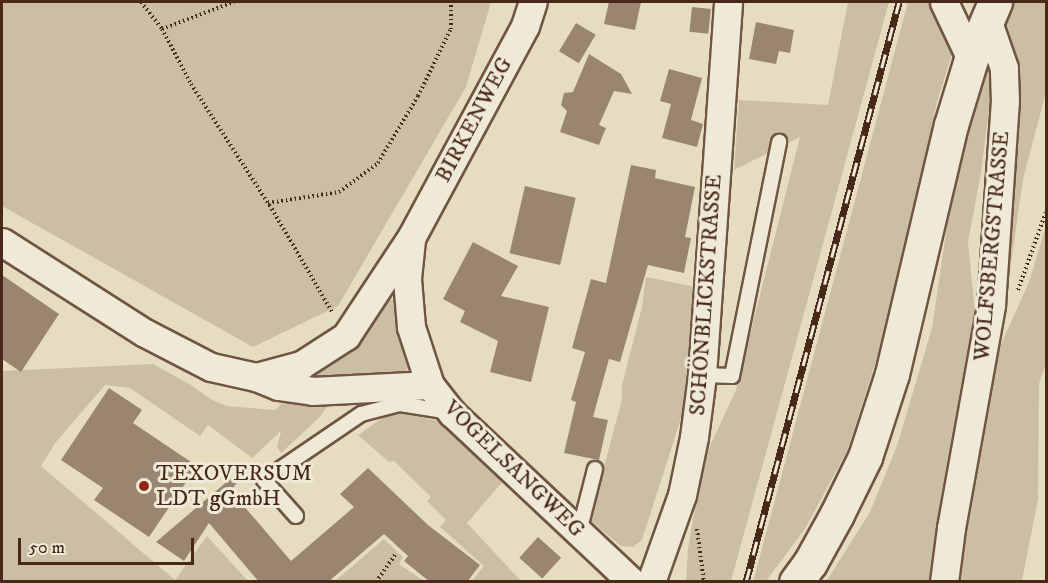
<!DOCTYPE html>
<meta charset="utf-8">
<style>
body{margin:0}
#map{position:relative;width:1048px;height:583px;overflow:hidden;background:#e6ddc1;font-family:"IM FELL DW Pica",serif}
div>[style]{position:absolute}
.green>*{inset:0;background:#cbbea4}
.building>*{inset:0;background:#9a8670;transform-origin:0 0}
.path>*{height:4px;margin-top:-2px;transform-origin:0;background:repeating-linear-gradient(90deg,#482818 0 1.5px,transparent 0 4.5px)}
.roads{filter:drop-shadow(2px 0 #705542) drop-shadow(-2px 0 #705542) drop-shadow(0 2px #705542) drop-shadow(0 -2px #705542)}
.lane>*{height:14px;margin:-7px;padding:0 7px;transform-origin:7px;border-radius:7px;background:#efe9d7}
.street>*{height:27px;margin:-13.5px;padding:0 13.5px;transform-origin:13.5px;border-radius:13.5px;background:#efe9d7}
.secondary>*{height:33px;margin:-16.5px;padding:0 16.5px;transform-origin:16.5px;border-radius:16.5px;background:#efe9d7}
.rail>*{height:7px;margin-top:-3.5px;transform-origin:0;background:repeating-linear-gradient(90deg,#efe9d7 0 14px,#482818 0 28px);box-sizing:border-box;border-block:2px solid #482818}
.dots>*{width:16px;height:16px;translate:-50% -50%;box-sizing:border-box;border:3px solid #efe9d7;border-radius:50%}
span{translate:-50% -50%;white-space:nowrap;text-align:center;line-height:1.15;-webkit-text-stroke:6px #efe9d7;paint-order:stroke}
.street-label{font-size:22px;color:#482818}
.poi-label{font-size:22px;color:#482818}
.left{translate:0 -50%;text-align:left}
.frame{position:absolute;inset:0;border:3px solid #482818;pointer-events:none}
.scale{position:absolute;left:18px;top:538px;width:176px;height:27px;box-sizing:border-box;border:3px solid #482818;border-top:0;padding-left:8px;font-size:18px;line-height:21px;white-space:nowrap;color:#482818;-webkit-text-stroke:4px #efe9d7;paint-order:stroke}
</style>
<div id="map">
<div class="green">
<i style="clip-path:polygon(2px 2px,491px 2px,466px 87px,338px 306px,253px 347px,2px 206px)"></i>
<i style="clip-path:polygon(848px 2px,889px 2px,731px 581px,686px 582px,688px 549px,703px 461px,736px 390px,800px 137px,734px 170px,739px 100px,828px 105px)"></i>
<i style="clip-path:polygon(908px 2px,938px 2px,952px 54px,937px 102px,893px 307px,848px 449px,805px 529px,766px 581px,753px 582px)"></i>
<i style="clip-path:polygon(1014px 2px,1046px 2px,1046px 92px,1023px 179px,1007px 292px,995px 329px,1012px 63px,1006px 26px)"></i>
<i style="clip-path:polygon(985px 69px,990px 73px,992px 85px,981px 173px,968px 242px,976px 323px,995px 358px,1029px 282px,1046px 226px,1046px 363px,1039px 384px,1038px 499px,1022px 581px,826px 582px,870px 512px,897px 446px,932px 328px,948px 219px,969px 118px)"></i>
<i style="clip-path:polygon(646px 277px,696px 287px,682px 415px,642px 540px,633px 547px,621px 546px,590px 520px,622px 399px,622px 385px,642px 307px)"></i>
<i style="clip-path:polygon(390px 300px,396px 300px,411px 362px,405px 374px,311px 378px,313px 372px,323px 365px,355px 348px,368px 334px,384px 304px)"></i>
<i style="clip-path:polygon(153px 364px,191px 385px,212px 400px,227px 406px,275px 410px,284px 402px,298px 398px,329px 404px,319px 418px,281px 453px,277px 447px,281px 431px,252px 458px,208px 425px,200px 436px,130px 388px,105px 385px,56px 442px,41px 466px,175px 580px,207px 536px,248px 581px,2px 582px,2px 371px)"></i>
<i style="clip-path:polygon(404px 414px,440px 421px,505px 479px,467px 523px,521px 581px,472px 581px,484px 566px,440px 527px,446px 520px,427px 501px,431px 497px,394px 461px,389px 462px,358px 435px,387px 415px)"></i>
<i style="clip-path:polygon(384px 539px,403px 557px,399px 564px,424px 581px,335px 581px)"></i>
</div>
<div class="building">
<i style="clip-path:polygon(609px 2px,641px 2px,635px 30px,604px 24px)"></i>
<i style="left:692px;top:7px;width:19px;height:25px;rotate:6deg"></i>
<i style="clip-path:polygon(756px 22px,794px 30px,790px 53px,779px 51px,776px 64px,749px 59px)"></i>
<i style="left:576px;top:23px;width:23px;height:33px;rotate:31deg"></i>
<i style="clip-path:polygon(589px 54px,621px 74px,632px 94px,614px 91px,599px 125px,606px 128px,599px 145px,560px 132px,567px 111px,561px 105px,564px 93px,573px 92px)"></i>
<i style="clip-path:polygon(669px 69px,702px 78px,691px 120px,703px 124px,697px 147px,662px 138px,671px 104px,660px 101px)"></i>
<i style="clip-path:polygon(631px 165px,656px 170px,655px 178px,695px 187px,685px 237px,691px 238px,684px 273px,648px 265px,620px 362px,609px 359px,593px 417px,608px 420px,599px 460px,564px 453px,576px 402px,571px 400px,585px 352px,572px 348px,591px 279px,606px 283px)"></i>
<i style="left:525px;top:186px;width:52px;height:69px;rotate:13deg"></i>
<i style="clip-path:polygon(473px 242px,518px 266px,501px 296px,549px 307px,531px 382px,490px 372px,498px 341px,460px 322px,465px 311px,443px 299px)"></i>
<i style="clip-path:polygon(2px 275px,59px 314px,21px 372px,2px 359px)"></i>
<i style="clip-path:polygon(109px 388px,142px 410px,133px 423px,197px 466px,149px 537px,94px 500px,103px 488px,61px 460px)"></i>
<i style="clip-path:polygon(368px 468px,428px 525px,480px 565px,467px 582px,430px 582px,404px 561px,408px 556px,384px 534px,328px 582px,259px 582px,209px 523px,184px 561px,156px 542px,236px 474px,240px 478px,231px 491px,291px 561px,354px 507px,340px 494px)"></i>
<i style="left:538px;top:537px;width:31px;height:28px;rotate:42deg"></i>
</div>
<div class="path">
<i style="left:141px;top:2px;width:34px;rotate:52deg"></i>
<i style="left:162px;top:29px;width:62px;rotate:62.2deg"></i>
<i style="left:191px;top:84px;width:149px;rotate:57.1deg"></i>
<i style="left:272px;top:209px;width:119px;rotate:59.8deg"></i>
<i style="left:162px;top:29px;width:77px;rotate:-20.6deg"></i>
<i style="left:268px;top:203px;width:72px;rotate:-8.8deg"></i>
<i style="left:339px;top:192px;width:49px;rotate:-36.6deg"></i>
<i style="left:378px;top:163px;width:78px;rotate:-59.2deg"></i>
<i style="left:418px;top:96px;width:75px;rotate:-63.8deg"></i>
<i style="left:451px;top:29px;width:27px;rotate:-90deg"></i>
<i style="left:1018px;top:290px;width:83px;rotate:-70.3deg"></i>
<i style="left:697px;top:529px;width:53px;rotate:82.5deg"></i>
<i style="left:376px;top:582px;width:35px;rotate:-55deg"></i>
</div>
<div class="roads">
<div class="lane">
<i style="left:702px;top:375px;width:30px;rotate:2deg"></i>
<i style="left:732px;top:376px;width:239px;rotate:-78.6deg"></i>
<i style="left:296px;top:516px;width:48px;rotate:-131.6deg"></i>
<i style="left:264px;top:480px;width:117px;rotate:-34.2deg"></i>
<i style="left:361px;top:414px;width:40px;rotate:-14.4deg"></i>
<i style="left:400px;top:404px;width:51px;rotate:9.1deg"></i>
<i style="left:579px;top:532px;width:65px;rotate:-75.7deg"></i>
</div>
<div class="street">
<i style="left:944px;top:2px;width:63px;rotate:64.7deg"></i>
<i style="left:411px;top:240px;width:39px;rotate:96deg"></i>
<i style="left:407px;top:279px;width:48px;rotate:85.2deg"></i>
<i style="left:411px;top:327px;width:61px;rotate:71.9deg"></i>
<i style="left:430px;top:385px;width:36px;rotate:52deg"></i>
<i style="left:452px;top:413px;width:247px;rotate:43.2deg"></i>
<i style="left:2px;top:242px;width:169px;rotate:32.5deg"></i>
<i style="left:145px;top:333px;width:74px;rotate:27.3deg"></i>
<i style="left:211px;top:367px;width:46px;rotate:12.5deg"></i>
<i style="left:256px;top:377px;width:24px;rotate:22deg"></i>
<i style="left:278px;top:386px;width:34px;rotate:8deg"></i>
<i style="left:312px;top:391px;width:118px;rotate:-2.9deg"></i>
<i style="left:256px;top:377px;width:47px;rotate:-14.9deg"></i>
<i style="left:301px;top:365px;width:54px;rotate:-32.8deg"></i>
<i style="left:346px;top:336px;width:120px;rotate:-56.6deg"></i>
<i style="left:412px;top:236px;width:238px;rotate:-61.7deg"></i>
<i style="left:525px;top:26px;width:25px;rotate:-72deg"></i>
<i style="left:651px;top:582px;width:92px;rotate:-70.4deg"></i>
<i style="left:682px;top:495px;width:59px;rotate:-78.3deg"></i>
<i style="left:694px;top:437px;width:63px;rotate:-82.6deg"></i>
<i style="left:702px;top:375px;width:374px;rotate:-86deg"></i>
<i style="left:944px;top:582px;width:54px;rotate:-82.6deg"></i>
<i style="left:951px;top:528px;width:227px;rotate:-79.8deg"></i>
<i style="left:991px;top:305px;width:204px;rotate:-86.1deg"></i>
<i style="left:1005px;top:101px;width:33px;rotate:-92deg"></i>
<i style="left:1004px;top:68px;width:52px;rotate:-109.1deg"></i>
</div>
<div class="secondary">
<i style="left:796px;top:582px;width:24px;rotate:-54deg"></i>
<i style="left:810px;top:563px;width:56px;rotate:-61.1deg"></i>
<i style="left:837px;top:514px;width:64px;rotate:-63.8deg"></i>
<i style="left:865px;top:457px;width:87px;rotate:-72deg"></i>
<i style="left:892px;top:374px;width:256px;rotate:-76.7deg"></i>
<i style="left:951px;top:125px;width:69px;rotate:-73.1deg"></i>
<i style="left:971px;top:59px;width:62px;rotate:-67.2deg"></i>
</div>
</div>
<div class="rail">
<i style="left:746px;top:582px;width:600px;rotate:-75.22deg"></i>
</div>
<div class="dots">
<i style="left:144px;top:486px;background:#8f2418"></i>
</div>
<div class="street-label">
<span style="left:474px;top:120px;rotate:-62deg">BIRKENWEG</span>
<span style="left:992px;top:246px;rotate:-85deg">WOLFSBERGSTRASSE</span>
<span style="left:706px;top:295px;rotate:-86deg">SCHÖNBLICKSTRASSE</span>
<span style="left:514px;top:469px;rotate:44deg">VOGELSANGWEG</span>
</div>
<div class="poi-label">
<span class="left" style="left:156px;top:486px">TEXOVERSUM<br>LDT gGmbH</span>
</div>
<div class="frame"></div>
<div class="scale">50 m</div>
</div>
